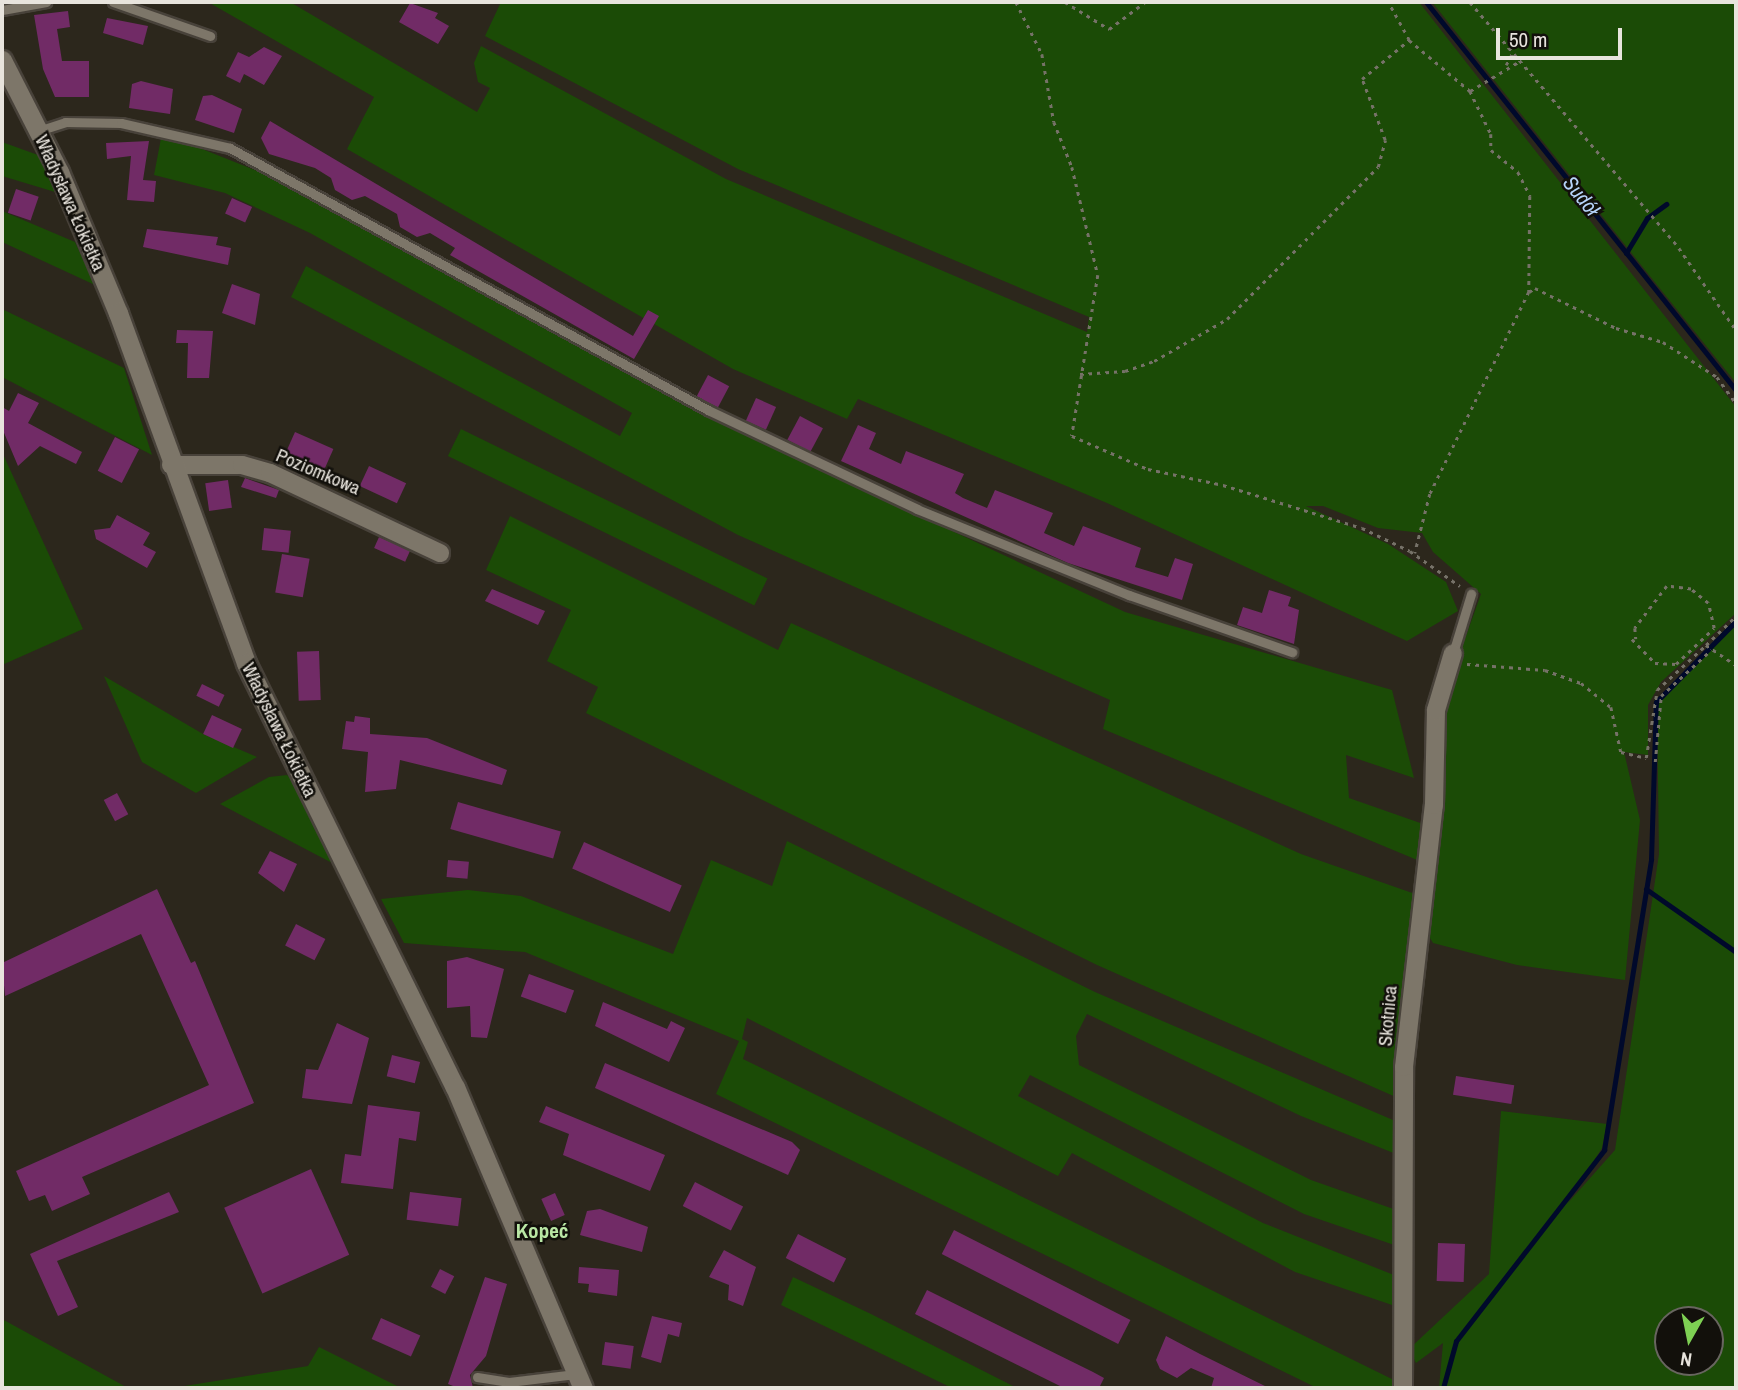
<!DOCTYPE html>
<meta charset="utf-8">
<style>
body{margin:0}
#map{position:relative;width:1738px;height:1390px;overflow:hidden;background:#2c271c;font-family:"Archivo Narrow",sans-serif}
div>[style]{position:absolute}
.green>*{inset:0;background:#1b4b06;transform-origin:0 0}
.stream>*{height:5px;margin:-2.5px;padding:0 2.5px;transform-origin:2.5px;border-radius:2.5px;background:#00092b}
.building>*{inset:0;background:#712b66;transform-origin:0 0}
.path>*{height:2.5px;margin-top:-1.25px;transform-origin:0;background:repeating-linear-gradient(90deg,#767268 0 3.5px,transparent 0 8.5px)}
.roads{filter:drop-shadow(2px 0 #48423a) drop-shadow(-2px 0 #48423a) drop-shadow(0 2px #48423a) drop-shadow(0 -2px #48423a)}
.service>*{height:9px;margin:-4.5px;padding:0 4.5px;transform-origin:4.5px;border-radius:4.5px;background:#7d7669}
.minor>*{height:18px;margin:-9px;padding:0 9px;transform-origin:9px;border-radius:9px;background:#7d7669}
.tertiary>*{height:19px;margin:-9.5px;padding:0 9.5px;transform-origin:9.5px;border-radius:9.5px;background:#7d7669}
span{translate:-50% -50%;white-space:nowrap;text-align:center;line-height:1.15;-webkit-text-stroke:5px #12100b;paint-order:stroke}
.street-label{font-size:19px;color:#e8e4dd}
.water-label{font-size:21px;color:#b7d4fa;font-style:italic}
.neighbourhood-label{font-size:21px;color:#b9e7a5;font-weight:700}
.frame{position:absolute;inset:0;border:4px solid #e8e4dd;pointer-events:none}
.north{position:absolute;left:1654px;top:1306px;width:70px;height:70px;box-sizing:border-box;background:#12100b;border:2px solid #68655f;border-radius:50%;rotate:189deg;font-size:19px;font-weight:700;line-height:28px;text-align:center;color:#e8e4dd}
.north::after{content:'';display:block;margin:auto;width:24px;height:32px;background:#7ed053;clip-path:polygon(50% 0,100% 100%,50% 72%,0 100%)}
.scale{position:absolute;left:1496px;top:28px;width:126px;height:32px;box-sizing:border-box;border:4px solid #e8e4dd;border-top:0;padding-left:9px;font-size:21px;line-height:24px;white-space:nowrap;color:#e8e4dd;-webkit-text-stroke:5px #12100b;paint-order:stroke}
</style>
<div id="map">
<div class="green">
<i style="clip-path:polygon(208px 2px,290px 2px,477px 112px,490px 88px,478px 82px,474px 63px,481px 46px,726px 179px,1087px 332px,1089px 317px,738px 169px,485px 36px,501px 2px,1419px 2px,1736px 407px,1736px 613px,1661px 682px,1648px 705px,1648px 755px,1624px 752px,1640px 820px,1625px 980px,1517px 965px,1433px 943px,1424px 928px,1443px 700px,1481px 594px,1433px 552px,1422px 533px,1378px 528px,1323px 506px,1306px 506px,1388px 544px,1446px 582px,1458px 611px,1407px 641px,1107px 503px,858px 399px,847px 419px,733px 369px,347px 149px,374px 97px)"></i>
<i style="clip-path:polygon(1432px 2px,1736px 2px,1736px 383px,1645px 270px)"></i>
<i style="clip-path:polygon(162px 133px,287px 183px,709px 417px,1125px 612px,1392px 690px,1414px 778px,1346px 755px,1349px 798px,1426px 825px,1422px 862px,1103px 729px,1110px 700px,738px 535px,291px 297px,306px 266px,620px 436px,632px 413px,310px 233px,225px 193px,154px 175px)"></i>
<i style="clip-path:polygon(2px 142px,38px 155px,55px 192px,2px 176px)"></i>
<i style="clip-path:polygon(2px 211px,75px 242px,95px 285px,2px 242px)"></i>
<i style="clip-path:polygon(2px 309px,124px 368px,152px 455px,2px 377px)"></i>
<i style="left:461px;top:429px;width:341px;height:30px;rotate:26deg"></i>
<i style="clip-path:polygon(2px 452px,83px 629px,2px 665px)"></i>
<i style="clip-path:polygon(510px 516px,778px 650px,791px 623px,1301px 854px,1418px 895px,1398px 1098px,1097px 965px,586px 713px,598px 687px,547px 661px,571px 610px,486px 570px)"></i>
<i style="clip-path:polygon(evenodd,1736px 625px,1736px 1388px,1439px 1388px,1443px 1343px,1416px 1363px,1409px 1349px,1489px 1274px,1501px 1111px,1607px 1124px,1602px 1148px,1567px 1204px,1615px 1150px,1659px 854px,1657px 707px,1667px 689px,1736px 625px,1668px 1320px,1710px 1320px,1710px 1362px,1668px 1362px,1668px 1320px)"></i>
<i style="clip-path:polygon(104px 676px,203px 734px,257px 757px,196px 793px,142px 762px)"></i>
<i style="clip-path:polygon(287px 775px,291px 779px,334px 864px,220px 804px,269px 777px)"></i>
<i style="clip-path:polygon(787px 841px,1095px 992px,1400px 1123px,1401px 1156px,1301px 1116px,1087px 1014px,1076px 1036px,1079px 1065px,1311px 1180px,1402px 1212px,1400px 1247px,1304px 1214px,1030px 1075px,1018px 1096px,1263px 1223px,1399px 1277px,1398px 1307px,1295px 1272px,1072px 1153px,1058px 1176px,747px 1018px,742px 1039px,748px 1042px,743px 1059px,1400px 1383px,1399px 1388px,1317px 1388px,716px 1094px,739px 1041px,525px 952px,404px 943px,381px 899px,468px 890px,521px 896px,673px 954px,711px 860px,772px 886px)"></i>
<i style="clip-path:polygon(793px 1277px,871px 1314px,1017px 1388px,952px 1388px,781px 1305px)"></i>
<i style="clip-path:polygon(2px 1319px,128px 1388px,129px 1388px,2px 1388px)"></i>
<i style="clip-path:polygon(319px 1347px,401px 1388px,172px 1388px,308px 1366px)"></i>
</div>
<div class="stream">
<i style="left:1426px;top:2px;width:497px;rotate:51.4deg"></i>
<i style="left:1626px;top:253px;width:41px;rotate:-59deg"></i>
<i style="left:1647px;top:218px;width:24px;rotate:-36deg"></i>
<i style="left:1646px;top:889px;width:110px;rotate:35deg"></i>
<i style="left:1443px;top:1388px;width:49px;rotate:-74.5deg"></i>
<i style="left:1456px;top:1341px;width:242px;rotate:-52.2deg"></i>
<i style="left:1604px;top:1150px;width:295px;rotate:-80.8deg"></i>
<i style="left:1651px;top:859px;width:157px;rotate:-88.2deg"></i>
<i style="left:1656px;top:702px;width:114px;rotate:-45.4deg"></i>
</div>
<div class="building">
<i style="clip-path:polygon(410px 3px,438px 13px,435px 18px,449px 26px,438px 44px,399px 22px)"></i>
<i style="clip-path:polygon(68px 11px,70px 27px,57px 29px,62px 61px,89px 61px,89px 97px,55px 97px,43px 69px,34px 15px)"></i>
<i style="clip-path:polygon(107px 18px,148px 26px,143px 45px,103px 33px)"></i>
<i style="clip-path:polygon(264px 47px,282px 56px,264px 85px,244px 74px,240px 83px,226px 76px,238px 52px,249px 57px)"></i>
<i style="clip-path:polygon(141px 81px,173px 89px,170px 114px,129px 108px,132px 84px)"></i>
<i style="clip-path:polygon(212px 95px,242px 109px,234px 133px,195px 120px,203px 96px)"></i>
<i style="clip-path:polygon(270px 121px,633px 336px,648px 310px,659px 316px,634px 359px,450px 255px,455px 248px,430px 233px,417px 237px,400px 227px,397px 214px,365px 196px,352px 200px,335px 190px,331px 178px,315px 168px,269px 154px,261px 138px)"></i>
<i style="clip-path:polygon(149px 141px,143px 180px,156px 181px,154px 202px,127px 200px,131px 156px,107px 159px,106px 143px)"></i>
<i style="left:16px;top:189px;width:24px;height:25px;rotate:19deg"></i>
<i style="left:232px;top:198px;width:22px;height:17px;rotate:24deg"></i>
<i style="clip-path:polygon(147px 229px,218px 237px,216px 245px,231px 248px,228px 265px,143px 247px)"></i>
<i style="clip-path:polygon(232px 284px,260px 294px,255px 325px,222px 313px)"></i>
<i style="clip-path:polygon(177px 330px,213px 331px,209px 378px,187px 378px,188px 343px,176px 343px)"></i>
<i style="left:708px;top:375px;width:24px;height:24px;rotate:28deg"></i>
<i style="clip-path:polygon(18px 393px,39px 403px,28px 423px,82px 452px,76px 464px,40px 446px,18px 466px,2px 428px,2px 407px,9px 411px)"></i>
<i style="left:756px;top:398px;width:22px;height:25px;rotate:24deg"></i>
<i style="left:800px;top:416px;width:26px;height:27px;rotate:28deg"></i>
<i style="clip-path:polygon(858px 425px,876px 433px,869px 449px,901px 464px,906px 451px,964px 474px,955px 493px,963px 498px,987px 508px,995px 490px,1053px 513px,1044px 533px,1067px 543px,1074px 546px,1083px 526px,1141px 548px,1135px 567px,1168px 577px,1175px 558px,1193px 564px,1182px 600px,1068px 563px,841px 461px)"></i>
<i style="left:295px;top:432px;width:42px;height:22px;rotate:24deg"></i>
<i style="left:115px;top:437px;width:27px;height:38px;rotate:27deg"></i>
<i style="left:369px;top:466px;width:41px;height:22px;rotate:25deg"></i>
<i style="clip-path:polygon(245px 478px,279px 490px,276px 498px,241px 487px)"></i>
<i style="left:228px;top:480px;width:28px;height:23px;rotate:82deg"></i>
<i style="clip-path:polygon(117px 515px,150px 533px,143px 545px,156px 552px,147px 568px,96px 539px,94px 530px,110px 528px)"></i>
<i style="left:264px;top:528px;width:27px;height:22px;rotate:6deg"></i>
<i style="left:379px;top:537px;width:34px;height:12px;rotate:24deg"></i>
<i style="left:282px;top:554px;width:28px;height:39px;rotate:10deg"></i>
<i style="clip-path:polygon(492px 589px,545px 611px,538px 625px,485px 601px)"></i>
<i style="clip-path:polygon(1269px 590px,1291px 597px,1288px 606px,1299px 610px,1294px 644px,1237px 625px,1243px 607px,1262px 613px)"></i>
<i style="left:319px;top:651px;width:49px;height:22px;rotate:88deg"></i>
<i style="left:202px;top:684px;width:25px;height:13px;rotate:26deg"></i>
<i style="left:212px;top:715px;width:33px;height:21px;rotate:25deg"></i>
<i style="clip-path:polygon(355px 716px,370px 718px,370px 734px,427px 738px,507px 770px,502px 785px,400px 760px,396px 789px,365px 792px,368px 752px,342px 749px,346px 721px,354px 722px)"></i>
<i style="left:117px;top:793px;width:24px;height:15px;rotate:62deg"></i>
<i style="left:458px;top:802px;width:107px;height:28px;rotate:16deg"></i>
<i style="left:584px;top:842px;width:107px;height:29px;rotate:24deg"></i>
<i style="clip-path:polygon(270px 851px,297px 864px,284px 892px,258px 873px)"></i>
<i style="left:448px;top:860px;width:21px;height:17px;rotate:5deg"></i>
<i style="clip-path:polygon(157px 889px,191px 963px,195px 961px,254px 1103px,82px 1177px,90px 1194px,52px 1211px,45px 1195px,29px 1201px,16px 1171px,209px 1085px,141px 934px,5px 996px,2px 963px)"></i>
<i style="left:296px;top:924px;width:33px;height:24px;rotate:27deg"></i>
<i style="clip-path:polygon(467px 957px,504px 969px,487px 1038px,471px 1037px,470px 1006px,447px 1008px,447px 961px)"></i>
<i style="left:529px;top:974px;width:48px;height:24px;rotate:20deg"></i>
<i style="clip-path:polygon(603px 1002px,667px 1029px,671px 1021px,685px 1028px,669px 1062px,595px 1026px)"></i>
<i style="clip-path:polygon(337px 1023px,369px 1038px,352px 1104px,302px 1098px,306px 1069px,318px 1070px)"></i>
<i style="left:392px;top:1055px;width:29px;height:22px;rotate:14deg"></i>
<i style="clip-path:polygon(605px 1063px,792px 1142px,800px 1150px,788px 1175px,595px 1088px)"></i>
<i style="left:1456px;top:1076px;width:59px;height:19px;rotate:9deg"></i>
<i style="clip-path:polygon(368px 1105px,420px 1112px,416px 1141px,399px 1138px,393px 1189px,341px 1183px,345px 1154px,361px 1156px)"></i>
<i style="clip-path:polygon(546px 1106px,665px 1155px,650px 1191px,563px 1155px,569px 1134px,539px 1122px)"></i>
<i style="left:311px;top:1169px;width:94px;height:95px;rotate:66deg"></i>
<i style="left:695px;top:1182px;width:54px;height:27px;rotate:27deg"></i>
<i style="clip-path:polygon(169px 1192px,179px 1212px,57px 1261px,78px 1307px,58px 1316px,30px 1254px)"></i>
<i style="left:410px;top:1192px;width:52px;height:28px;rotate:7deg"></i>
<i style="left:555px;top:1193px;width:24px;height:15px;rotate:66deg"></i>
<i style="clip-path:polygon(600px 1209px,648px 1227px,642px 1252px,580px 1235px,587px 1211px)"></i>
<i style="left:954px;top:1230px;width:198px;height:27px;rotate:27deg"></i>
<i style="left:798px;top:1234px;width:54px;height:27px;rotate:27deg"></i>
<i style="left:1438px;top:1243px;width:27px;height:38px;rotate:2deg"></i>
<i style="clip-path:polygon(724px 1250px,756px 1267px,743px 1306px,728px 1300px,729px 1285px,709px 1277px)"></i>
<i style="clip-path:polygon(579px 1267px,619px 1270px,617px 1296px,588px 1292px,589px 1284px,578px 1283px)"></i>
<i style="left:440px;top:1269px;width:16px;height:20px;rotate:27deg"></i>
<i style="clip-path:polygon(485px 1277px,507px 1284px,486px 1356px,470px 1375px,473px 1388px,458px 1388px,448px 1384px)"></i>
<i style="clip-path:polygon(927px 1290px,1093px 1372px,1104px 1378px,1099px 1388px,1064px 1388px,915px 1314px)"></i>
<i style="clip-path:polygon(652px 1316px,682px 1323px,679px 1337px,668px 1334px,661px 1363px,641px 1357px)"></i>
<i style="left:381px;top:1318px;width:43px;height:23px;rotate:24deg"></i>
<i style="clip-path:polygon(1166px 1336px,1200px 1354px,1269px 1388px,1211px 1388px,1214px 1378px,1191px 1368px,1177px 1378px,1160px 1369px,1156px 1360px)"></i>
<i style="left:605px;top:1342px;width:29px;height:23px;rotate:8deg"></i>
</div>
<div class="path">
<i style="left:1016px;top:2px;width:58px;rotate:63.4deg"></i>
<i style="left:1042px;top:54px;width:69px;rotate:80deg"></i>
<i style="left:1054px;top:122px;width:48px;rotate:68.2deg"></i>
<i style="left:1072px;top:167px;width:111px;rotate:76.5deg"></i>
<i style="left:1098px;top:275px;width:163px;rotate:99.2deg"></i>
<i style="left:1072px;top:436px;width:83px;rotate:23.5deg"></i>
<i style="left:1148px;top:469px;width:77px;rotate:12deg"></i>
<i style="left:1223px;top:485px;width:145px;rotate:17.2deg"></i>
<i style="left:1362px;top:528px;width:53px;rotate:25.6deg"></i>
<i style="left:1410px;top:551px;width:61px;rotate:35deg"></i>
<i style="left:1065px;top:2px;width:52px;rotate:31.5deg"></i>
<i style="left:1109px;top:29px;width:45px;rotate:-36.9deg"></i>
<i style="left:1470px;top:2px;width:323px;rotate:49.6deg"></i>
<i style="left:1679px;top:248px;width:100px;rotate:55.2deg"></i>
<i style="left:1409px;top:40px;width:80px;rotate:39.9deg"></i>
<i style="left:1470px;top:91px;width:48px;rotate:64deg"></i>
<i style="left:1491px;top:134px;width:16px;rotate:90deg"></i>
<i style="left:1491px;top:150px;width:35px;rotate:39deg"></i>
<i style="left:1518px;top:172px;width:27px;rotate:63deg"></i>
<i style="left:1530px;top:196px;width:96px;rotate:90.6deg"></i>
<i style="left:1529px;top:292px;width:225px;rotate:116.1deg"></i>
<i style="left:1430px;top:494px;width:61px;rotate:104.3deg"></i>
<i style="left:1506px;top:65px;width:15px;rotate:-62deg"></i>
<i style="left:1470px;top:91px;width:58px;rotate:-31deg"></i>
<i style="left:1529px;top:292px;width:7px;rotate:-34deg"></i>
<i style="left:1535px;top:288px;width:90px;rotate:26.3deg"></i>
<i style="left:1616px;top:328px;width:49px;rotate:16.6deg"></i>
<i style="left:1663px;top:342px;width:64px;rotate:32.9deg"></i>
<i style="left:1717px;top:377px;width:32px;rotate:54deg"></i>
<i style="left:1080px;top:374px;width:45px;rotate:-3.8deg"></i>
<i style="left:1125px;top:371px;width:31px;rotate:-19deg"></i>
<i style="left:1154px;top:361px;width:84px;rotate:-29.9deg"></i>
<i style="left:1227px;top:319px;width:214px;rotate:-45.2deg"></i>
<i style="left:1378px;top:167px;width:28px;rotate:-75deg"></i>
<i style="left:1385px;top:140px;width:65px;rotate:-110.7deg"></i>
<i style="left:1362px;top:79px;width:61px;rotate:-39.7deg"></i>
<i style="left:1409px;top:40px;width:43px;rotate:-118.9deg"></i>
<i style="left:1632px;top:639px;width:33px;rotate:46deg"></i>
<i style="left:1655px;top:663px;width:21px;rotate:3deg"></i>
<i style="left:1676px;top:664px;width:52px;rotate:-43.5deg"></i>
<i style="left:1714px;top:628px;width:26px;rotate:-103deg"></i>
<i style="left:1708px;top:603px;width:22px;rotate:-141deg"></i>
<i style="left:1691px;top:589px;width:24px;rotate:-173deg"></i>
<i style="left:1667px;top:586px;width:53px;rotate:127.3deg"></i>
<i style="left:1635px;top:628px;width:11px;rotate:85deg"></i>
<i style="left:1706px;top:645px;width:42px;rotate:-44deg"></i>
<i style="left:1467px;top:664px;width:78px;rotate:4.4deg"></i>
<i style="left:1545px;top:670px;width:38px;rotate:20deg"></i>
<i style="left:1581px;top:683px;width:38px;rotate:39deg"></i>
<i style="left:1611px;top:707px;width:46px;rotate:77.5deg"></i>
<i style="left:1621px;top:752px;width:26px;rotate:13deg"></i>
<i style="left:1646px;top:758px;width:69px;rotate:-80.8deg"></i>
<i style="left:1657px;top:690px;width:67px;rotate:-42.6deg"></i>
<i style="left:1706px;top:645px;width:36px;rotate:34deg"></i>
<i style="left:1655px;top:762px;width:66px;rotate:-84.8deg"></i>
<i style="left:1661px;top:696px;width:68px;rotate:-42.6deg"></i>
</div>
<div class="roads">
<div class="service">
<i style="left:113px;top:2px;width:103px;rotate:19.3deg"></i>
<i style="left:2px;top:10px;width:45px;rotate:-10.3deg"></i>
<i style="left:38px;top:131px;width:28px;rotate:-18deg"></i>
<i style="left:65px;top:122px;width:56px;rotate:1deg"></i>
<i style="left:121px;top:123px;width:112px;rotate:12.9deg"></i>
<i style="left:230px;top:148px;width:545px;rotate:28.73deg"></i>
<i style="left:708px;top:410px;width:231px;rotate:25.3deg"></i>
<i style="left:917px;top:509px;width:229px;rotate:22.1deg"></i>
<i style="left:1129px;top:595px;width:173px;rotate:19.3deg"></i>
<i style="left:1453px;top:653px;width:62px;rotate:-73deg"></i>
<i style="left:477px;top:1377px;width:32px;rotate:9deg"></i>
<i style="left:509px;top:1382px;width:67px;rotate:-6.8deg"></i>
</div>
<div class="minor">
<i style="left:171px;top:465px;width:71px"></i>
<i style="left:242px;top:465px;width:29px;rotate:16deg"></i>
<i style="left:270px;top:473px;width:188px;rotate:25.2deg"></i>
<i style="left:1403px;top:1388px;width:321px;rotate:-89.8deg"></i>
<i style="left:1404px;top:1067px;width:264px;rotate:-83.5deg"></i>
<i style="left:1434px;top:805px;width:95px;rotate:-88.8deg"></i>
<i style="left:1436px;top:710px;width:59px;rotate:-73.4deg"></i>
</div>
<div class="tertiary">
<i style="left:2px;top:60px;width:126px;rotate:63deg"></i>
<i style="left:59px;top:172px;width:153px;rotate:67.3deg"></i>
<i style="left:118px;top:313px;width:373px;rotate:69.9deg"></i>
<i style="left:246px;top:663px;width:473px;rotate:63.8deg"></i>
<i style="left:455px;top:1087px;width:327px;rotate:67deg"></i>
</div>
</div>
<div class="street-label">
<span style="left:70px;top:203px;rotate:66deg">Władysława Łokietka</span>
<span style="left:318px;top:472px;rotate:23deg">Poziomkowa</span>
<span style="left:279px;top:730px;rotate:64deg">Władysława Łokietka</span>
<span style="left:1388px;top:1016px;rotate:-85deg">Skotnica</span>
</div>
<div class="water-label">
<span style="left:1581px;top:196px;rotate:51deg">Sudół</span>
</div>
<div class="neighbourhood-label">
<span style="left:542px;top:1231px">Kopeć</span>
</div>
<div class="frame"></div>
<div class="north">N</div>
<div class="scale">50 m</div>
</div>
